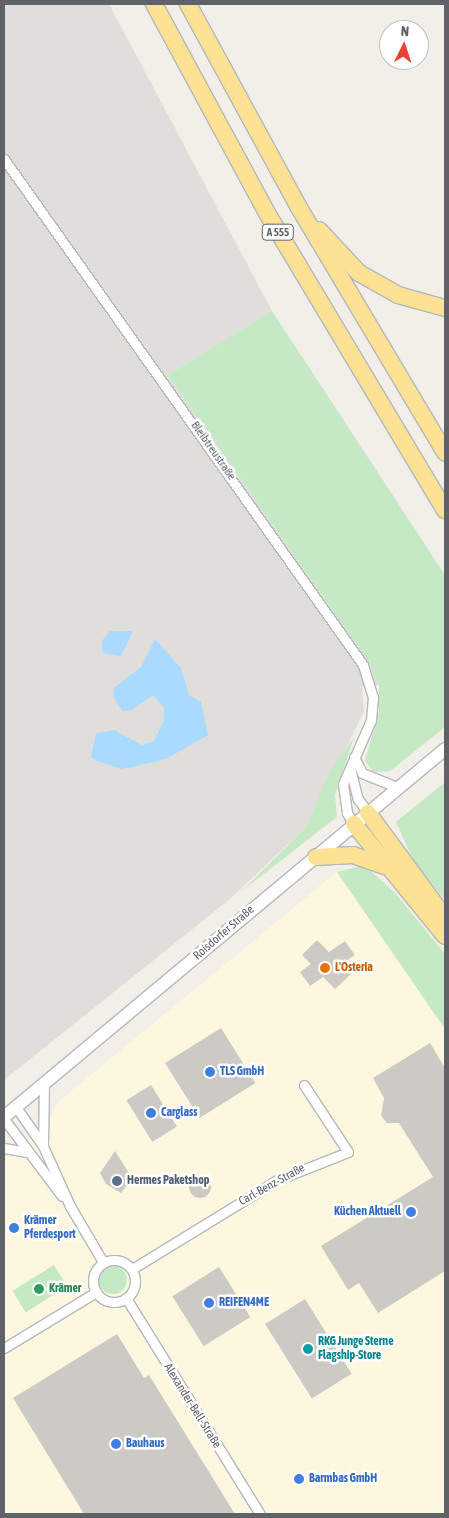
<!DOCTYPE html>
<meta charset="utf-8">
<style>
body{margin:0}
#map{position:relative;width:449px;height:1518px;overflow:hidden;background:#f1efe8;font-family:"Asap Condensed",sans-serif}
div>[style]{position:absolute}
.commercial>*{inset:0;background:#fef7e0}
.industrial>*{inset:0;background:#e0deda}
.green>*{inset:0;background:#c5e8c5;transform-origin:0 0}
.round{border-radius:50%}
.water>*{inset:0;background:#aadaff}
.building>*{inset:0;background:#cccac5;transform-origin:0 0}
.roads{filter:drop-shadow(1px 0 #b5b8bc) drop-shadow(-1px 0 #b5b8bc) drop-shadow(0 1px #b5b8bc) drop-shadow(0 -1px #b5b8bc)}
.street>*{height:9px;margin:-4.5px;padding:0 4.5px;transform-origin:4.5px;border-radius:4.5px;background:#fff}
.street>.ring{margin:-4.5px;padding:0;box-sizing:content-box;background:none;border:9px solid #fff;border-radius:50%}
.secondary>*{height:12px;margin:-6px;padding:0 6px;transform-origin:6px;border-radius:6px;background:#fff}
.highway>*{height:16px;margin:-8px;padding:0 8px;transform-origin:8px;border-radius:8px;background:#fde293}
.dots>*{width:14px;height:14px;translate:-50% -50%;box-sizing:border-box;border:2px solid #fff;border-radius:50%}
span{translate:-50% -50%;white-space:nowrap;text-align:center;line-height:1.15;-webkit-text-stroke:5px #fff;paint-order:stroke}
.shield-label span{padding:1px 4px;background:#fff;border:1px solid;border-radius:4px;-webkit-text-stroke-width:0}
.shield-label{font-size:11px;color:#5f6368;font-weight:700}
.street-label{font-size:12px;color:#5f6368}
.food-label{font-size:12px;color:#c56008;font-weight:700}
.left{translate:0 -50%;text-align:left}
.shop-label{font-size:12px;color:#366cbe;font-weight:700}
.right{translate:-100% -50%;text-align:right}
.service-label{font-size:12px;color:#4e5e75;font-weight:700}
.leisure-label{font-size:12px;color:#27864d;font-weight:700}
.culture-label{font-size:12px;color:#0d838f;font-weight:700}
.frame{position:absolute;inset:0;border:5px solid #5f6368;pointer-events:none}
.north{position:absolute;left:379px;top:20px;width:50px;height:50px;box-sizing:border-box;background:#fff;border:1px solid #bfc1c3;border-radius:50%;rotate:4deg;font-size:14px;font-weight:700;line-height:20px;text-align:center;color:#5f6368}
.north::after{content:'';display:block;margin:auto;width:18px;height:22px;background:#ea4335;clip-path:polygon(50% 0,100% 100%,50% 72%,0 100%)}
</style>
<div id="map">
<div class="commercial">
<i style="clip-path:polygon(337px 872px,445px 1029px,445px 1514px,4px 1514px,4px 1158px,51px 1117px,58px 1102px)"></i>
</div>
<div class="industrial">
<i style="clip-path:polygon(4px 4px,109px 4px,272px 311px,168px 375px,368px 661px,379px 685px,362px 687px,364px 712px,306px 827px,230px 899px,4px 1080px)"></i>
</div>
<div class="green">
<i style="clip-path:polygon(272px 311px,445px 575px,445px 727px,390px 771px,374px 772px,365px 761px,379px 712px,379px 685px,368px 661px,168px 375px)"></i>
<i style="clip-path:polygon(354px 737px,335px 795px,337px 817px,243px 890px,306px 827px,330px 772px)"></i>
<i style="clip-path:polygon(445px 782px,445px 900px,414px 862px,396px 822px)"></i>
<i style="clip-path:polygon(364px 865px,395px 893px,445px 954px,445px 1029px,337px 872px)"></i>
<i style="left:54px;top:1265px;width:25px;height:49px;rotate:58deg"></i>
<i class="round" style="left:99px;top:1266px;width:28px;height:28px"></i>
</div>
<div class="water">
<i style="clip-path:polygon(110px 631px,133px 631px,121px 656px,103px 653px,102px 641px)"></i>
<i style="clip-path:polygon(155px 639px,181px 668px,189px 695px,201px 702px,208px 735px,166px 759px,137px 766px,122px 769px,97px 761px,91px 757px,96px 733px,114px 730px,142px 745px,154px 741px,164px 720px,164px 708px,153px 695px,132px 710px,122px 711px,113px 696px,114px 688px,141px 667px)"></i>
</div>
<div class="building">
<i style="clip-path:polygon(317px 940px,329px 952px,345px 941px,355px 955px,342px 964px,351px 974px,335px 989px,323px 977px,310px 986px,300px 972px,311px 964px,302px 955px)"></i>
<i style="left:221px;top:1028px;width:65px;height:66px;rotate:58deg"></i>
<i style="clip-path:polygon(430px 1043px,445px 1068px,445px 1271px,378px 1313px,359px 1283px,348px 1290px,321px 1246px,433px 1177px,399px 1123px,387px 1123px,381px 1116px,384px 1098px,373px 1078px)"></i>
<i style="left:151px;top:1085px;width:49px;height:29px;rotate:58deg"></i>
<i style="clip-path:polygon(115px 1151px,132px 1178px,121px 1193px,106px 1184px,100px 1173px)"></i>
<i class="round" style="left:189px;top:1176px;width:22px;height:22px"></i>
<i style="left:219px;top:1267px;width:59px;height:55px;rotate:58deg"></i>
<i style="left:305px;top:1299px;width:88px;height:47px;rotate:58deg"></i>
<i style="clip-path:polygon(117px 1334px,144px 1378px,149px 1375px,235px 1514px,84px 1514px,13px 1398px)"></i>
</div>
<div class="roads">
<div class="street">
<i style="left:4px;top:159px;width:620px;rotate:54.64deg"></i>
<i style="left:363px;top:665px;width:34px;rotate:73deg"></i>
<i style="left:373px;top:697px;width:23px;rotate:95deg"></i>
<i style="left:371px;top:720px;width:70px;rotate:113.6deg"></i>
<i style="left:343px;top:784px;width:29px;rotate:82deg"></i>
<i style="left:347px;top:813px;width:13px;rotate:58deg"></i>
<i style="left:354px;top:757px;width:18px;rotate:63deg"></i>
<i style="left:362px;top:773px;width:38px;rotate:22deg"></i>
<i style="left:350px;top:768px;width:32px;rotate:76deg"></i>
<i style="left:358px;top:799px;width:17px;rotate:54deg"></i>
<i style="left:16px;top:1107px;width:47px;rotate:55.3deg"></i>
<i style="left:43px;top:1146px;width:66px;rotate:65.8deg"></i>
<i style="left:70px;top:1206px;width:65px;rotate:59.5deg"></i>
<i style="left:4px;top:1119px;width:96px;rotate:53deg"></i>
<i style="left:43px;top:1143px;width:58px;rotate:-89deg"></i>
<i style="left:4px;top:1148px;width:23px;rotate:10deg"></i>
<i class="ring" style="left:93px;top:1260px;width:33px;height:33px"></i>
<i style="left:132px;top:1269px;width:170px;rotate:-31.5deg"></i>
<i style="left:277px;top:1180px;width:76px;rotate:-21.5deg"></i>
<i style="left:348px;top:1152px;width:80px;rotate:-123.3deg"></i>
<i style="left:126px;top:1298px;width:254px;rotate:58.2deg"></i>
<i style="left:4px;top:1348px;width:108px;rotate:-31.3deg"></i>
</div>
<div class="secondary">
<i style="left:4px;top:1117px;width:574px;rotate:-39.84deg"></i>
</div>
<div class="highway">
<i style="left:154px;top:4px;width:238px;rotate:61.6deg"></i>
<i style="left:267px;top:213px;width:346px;rotate:59.1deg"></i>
<i style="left:188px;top:4px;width:230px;rotate:61.4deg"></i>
<i style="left:298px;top:206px;width:287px;rotate:59.2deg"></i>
<i style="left:319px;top:230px;width:59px;rotate:47.1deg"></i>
<i style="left:359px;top:273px;width:45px;rotate:29.4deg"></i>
<i style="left:398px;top:295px;width:49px;rotate:15.5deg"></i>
<i style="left:368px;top:813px;width:130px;rotate:53.7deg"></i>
<i style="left:354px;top:824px;width:144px;rotate:50.9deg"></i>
<i style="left:316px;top:857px;width:37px;rotate:-3deg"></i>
<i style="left:353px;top:855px;width:34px;rotate:19deg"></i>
</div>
</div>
<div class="dots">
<i style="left:325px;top:968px;background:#e8710a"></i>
<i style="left:210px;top:1072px;background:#3f7fe0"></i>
<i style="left:151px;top:1113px;background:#3f7fe0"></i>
<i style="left:117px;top:1181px;background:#5c6f8a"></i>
<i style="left:411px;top:1212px;background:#3f7fe0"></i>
<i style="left:14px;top:1228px;background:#3f7fe0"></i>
<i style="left:39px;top:1289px;background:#2e9e5b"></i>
<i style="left:209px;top:1303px;background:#3f7fe0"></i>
<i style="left:308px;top:1349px;background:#0f9aa8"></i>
<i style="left:116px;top:1444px;background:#3f7fe0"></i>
<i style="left:299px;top:1479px;background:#3f7fe0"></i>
</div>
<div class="shield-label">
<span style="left:278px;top:232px">A 555</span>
</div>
<div class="street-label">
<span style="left:213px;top:451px;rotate:55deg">Bleibtreustraße</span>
<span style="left:224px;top:933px;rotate:-41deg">Roisdorfer Straße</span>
<span style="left:272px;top:1185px;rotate:-29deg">Carl-Benz-Straße</span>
<span style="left:192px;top:1406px;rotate:58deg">Alexander-Bell-Straße</span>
</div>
<div class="food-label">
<span class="left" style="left:335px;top:968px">L'Osteria</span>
</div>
<div class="shop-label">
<span class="left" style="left:220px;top:1072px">TLS GmbH</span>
<span class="left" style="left:161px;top:1113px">Carglass</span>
<span class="right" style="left:401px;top:1212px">Küchen Aktuell</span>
<span class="left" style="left:24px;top:1228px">Krämer<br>Pferdesport</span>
<span class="left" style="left:219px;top:1303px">REIFEN4ME</span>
<span class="left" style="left:126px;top:1444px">Bauhaus</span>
<span class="left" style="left:309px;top:1479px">Barmbas GmbH</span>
</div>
<div class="service-label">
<span class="left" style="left:127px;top:1181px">Hermes Paketshop</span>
</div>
<div class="leisure-label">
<span class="left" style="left:49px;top:1289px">Krämer</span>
</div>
<div class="culture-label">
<span class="left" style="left:318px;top:1349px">RKG Junge Sterne<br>Flagship-Store</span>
</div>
<div class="frame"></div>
<div class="north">N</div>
</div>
